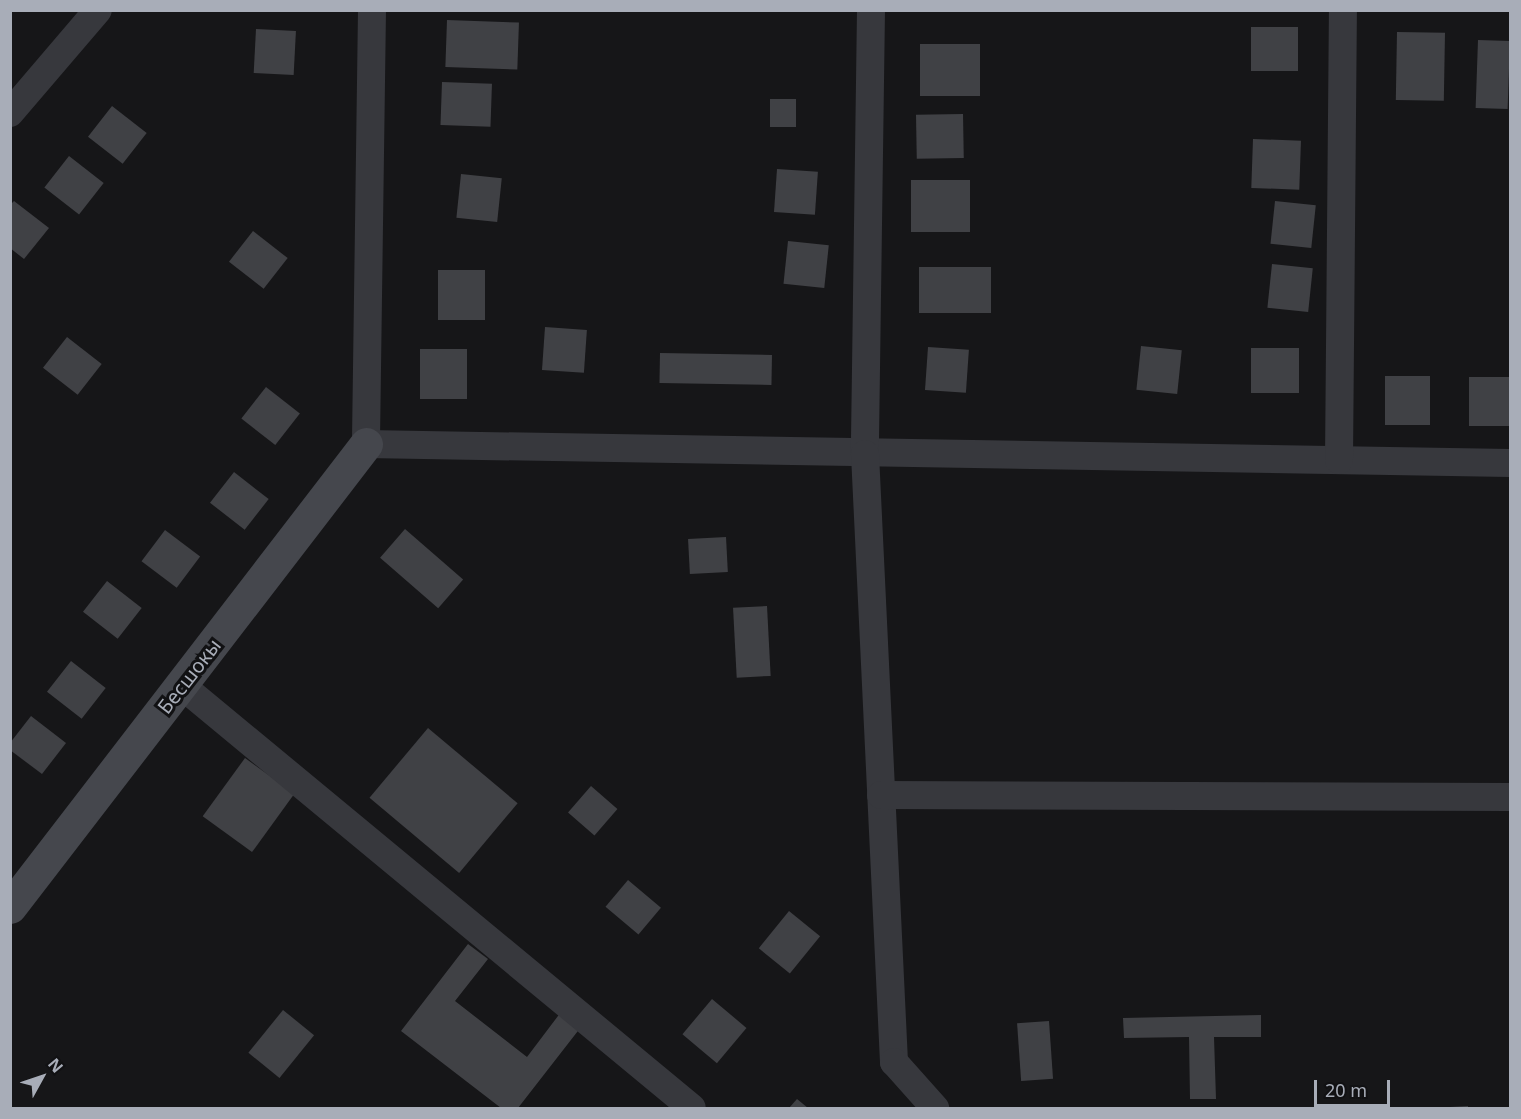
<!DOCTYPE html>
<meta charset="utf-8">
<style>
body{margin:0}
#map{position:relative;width:1521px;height:1119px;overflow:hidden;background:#161618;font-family:"Noto Sans",sans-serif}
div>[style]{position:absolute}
.building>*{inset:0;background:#404145;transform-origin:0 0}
.street>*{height:28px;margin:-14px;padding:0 14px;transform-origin:14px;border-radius:14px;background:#37383d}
.secondary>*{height:33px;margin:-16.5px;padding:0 16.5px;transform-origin:16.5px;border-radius:16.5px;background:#45474d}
span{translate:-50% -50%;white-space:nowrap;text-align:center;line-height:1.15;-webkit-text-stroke:6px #111113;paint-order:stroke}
.street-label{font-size:20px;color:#a8adb8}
.frame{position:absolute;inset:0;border:12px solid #a8adb8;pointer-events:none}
.north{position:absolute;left:12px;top:1047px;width:60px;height:60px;-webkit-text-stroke:4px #111113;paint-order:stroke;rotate:50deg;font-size:16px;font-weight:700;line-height:24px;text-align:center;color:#a8adb8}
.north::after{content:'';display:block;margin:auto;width:21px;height:27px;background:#a8adb8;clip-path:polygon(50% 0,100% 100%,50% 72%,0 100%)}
.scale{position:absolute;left:1314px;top:1080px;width:76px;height:27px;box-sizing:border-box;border:3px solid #a8adb8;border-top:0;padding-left:8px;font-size:18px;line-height:21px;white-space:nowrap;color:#a8adb8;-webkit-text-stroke:4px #111113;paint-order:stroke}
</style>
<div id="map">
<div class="building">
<i style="left:447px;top:20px;width:72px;height:47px;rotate:2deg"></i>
<i style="left:1251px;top:27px;width:47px;height:44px"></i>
<i style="left:256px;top:29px;width:40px;height:44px;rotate:3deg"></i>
<i style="left:1397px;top:32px;width:48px;height:68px;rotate:1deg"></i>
<i style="left:1478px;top:40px;width:32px;height:68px;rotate:2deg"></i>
<i style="left:920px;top:44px;width:60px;height:52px"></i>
<i style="left:442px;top:82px;width:50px;height:43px;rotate:2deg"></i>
<i style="left:770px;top:99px;width:26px;height:28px"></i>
<i style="left:112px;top:106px;width:44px;height:39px;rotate:38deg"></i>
<i style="left:963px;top:114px;width:44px;height:47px;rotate:89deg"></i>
<i style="left:1253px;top:139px;width:48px;height:49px;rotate:2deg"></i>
<i style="left:69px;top:156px;width:44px;height:40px;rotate:38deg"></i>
<i style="left:777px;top:169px;width:41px;height:43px;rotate:4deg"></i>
<i style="left:461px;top:174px;width:41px;height:44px;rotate:6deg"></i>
<i style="left:911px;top:180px;width:59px;height:52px"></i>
<i style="clip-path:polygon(14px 201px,49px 228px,24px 259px,10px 248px,10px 205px)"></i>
<i style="left:1275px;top:201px;width:41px;height:43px;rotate:6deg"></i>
<i style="left:253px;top:231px;width:44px;height:39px;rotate:38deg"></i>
<i style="left:788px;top:241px;width:41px;height:43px;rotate:6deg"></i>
<i style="left:1272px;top:264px;width:41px;height:44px;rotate:6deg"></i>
<i style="left:919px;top:267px;width:72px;height:46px"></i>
<i style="left:485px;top:270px;width:50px;height:47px;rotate:90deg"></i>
<i style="left:545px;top:327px;width:42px;height:43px;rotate:4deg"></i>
<i style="left:67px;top:337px;width:44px;height:39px;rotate:38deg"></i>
<i style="left:1141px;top:346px;width:41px;height:44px;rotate:6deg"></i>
<i style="left:928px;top:347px;width:41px;height:43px;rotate:4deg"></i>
<i style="left:1299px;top:348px;width:45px;height:48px;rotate:90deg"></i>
<i style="left:467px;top:349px;width:50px;height:47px;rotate:90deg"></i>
<i style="left:660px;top:353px;width:112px;height:30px;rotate:1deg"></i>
<i style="left:1430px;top:376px;width:49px;height:45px;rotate:90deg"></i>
<i style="left:1469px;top:377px;width:41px;height:49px"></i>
<i style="left:266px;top:387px;width:43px;height:40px;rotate:38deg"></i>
<i style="left:234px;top:472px;width:44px;height:39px;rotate:38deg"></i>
<i style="left:405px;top:529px;width:77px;height:38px;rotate:41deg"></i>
<i style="left:165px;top:530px;width:44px;height:39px;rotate:37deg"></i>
<i style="left:726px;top:537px;width:35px;height:38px;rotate:87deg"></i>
<i style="left:107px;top:581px;width:44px;height:39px;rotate:38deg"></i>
<i style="left:767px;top:606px;width:70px;height:34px;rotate:87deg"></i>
<i style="left:71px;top:661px;width:44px;height:39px;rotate:38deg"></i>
<i style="clip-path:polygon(31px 716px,66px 743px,42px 774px,10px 750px,10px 743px)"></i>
<i style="left:428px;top:728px;width:117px;height:91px;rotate:40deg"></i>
<i style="left:245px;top:758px;width:61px;height:72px;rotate:36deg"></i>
<i style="left:591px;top:786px;width:35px;height:35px;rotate:41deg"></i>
<i style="left:628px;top:880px;width:43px;height:35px;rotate:40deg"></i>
<i style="left:789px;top:911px;width:40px;height:48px;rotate:39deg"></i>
<i style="clip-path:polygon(468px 944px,488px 959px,455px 1001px,527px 1057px,561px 1012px,581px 1027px,518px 1108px,501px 1108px,401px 1031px)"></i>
<i style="left:712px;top:999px;width:45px;height:46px;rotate:40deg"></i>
<i style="left:283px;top:1010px;width:40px;height:55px;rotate:39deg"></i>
<i style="clip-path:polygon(1261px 1015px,1261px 1037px,1214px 1037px,1216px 1099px,1190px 1099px,1189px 1037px,1124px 1038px,1123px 1018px)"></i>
<i style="left:1049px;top:1021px;width:58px;height:32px;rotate:86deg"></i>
<i style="clip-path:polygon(797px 1099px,808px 1108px,789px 1108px)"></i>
<i style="clip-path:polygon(1468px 1106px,1468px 1108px,1450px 1108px,1450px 1107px)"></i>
</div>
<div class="street">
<i style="left:372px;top:10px;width:434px;rotate:90.8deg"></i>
<i style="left:366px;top:444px;width:1144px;rotate:0.95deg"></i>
<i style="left:871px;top:10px;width:444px;rotate:90.8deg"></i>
<i style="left:865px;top:454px;width:609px;rotate:87.27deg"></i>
<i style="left:894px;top:1062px;width:62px;rotate:48.3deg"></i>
<i style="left:10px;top:113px;width:135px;rotate:-49.5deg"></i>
<i style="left:1339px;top:460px;width:450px;rotate:-89.5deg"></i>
<i style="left:181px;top:685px;width:663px;rotate:39.62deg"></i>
<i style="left:881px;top:795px;width:629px;rotate:0.18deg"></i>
</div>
<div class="secondary">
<i style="left:10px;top:907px;width:584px;rotate:-52.44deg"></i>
</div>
<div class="street-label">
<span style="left:189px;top:676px;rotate:-52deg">Бесшокы</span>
</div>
<div class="frame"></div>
<div class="north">N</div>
<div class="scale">20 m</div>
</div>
